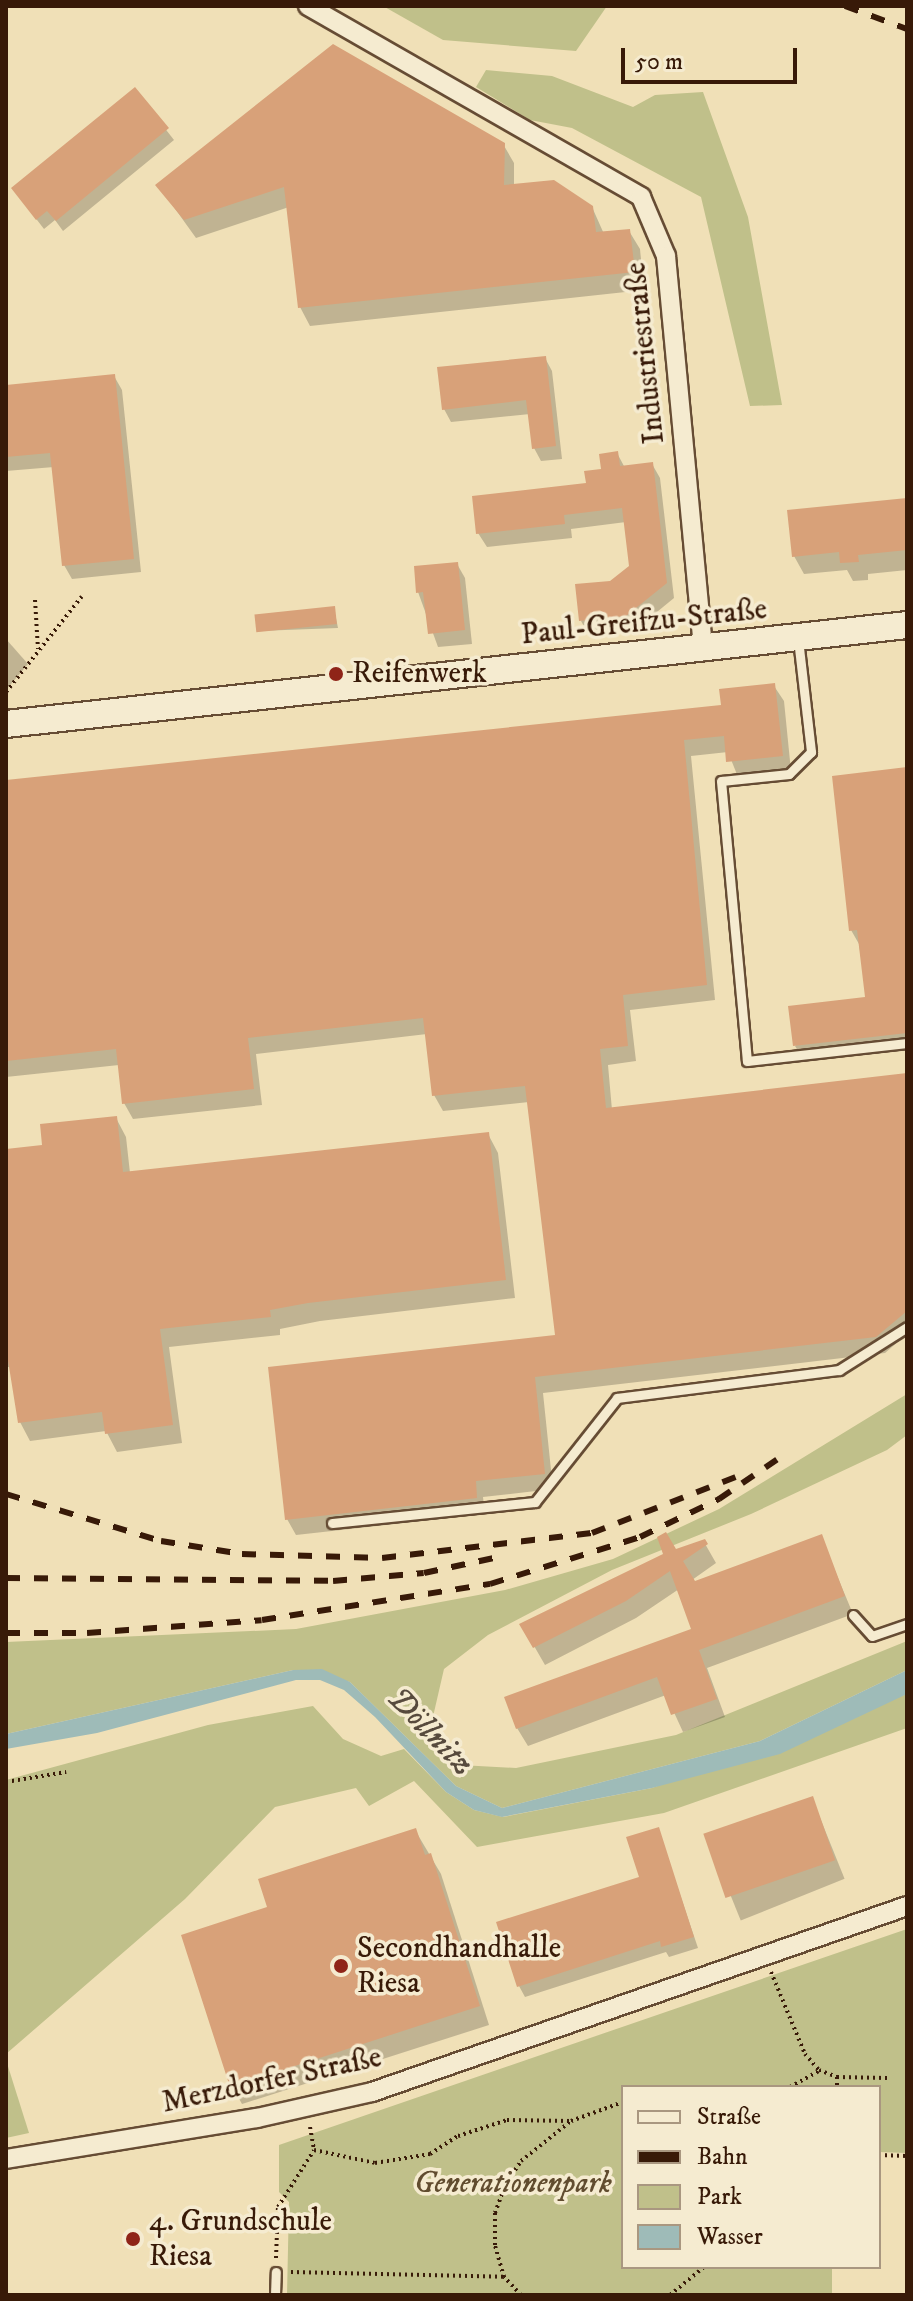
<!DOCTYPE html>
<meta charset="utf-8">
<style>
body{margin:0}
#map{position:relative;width:913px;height:2301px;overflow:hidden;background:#f0e0b7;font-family:"IM FELL DW Pica",serif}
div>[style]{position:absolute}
.green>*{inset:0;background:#c0c08a}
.water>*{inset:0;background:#9ebbb8}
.shadow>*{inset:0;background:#0003;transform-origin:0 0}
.building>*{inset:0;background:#d8a179;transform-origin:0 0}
.path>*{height:4px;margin-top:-2px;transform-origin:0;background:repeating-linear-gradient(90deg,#381a08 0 2px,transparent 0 6px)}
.roads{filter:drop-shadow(2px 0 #664c34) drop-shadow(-2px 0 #664c34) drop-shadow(0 2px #664c34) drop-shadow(0 -2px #664c34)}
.lane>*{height:9px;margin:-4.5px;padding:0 4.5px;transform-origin:4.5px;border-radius:4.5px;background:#f5ebd0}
.street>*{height:18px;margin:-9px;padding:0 9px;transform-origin:9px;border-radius:9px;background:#f5ebd0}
.secondary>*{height:26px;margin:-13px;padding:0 13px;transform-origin:13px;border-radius:13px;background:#f5ebd0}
.rail>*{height:6px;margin-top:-3px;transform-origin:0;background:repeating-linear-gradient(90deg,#381a08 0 14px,transparent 0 28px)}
.dots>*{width:22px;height:22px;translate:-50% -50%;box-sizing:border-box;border:4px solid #f5ebd0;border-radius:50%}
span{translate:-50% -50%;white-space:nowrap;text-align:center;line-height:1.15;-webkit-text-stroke:7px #f5ebd0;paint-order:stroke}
.street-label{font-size:30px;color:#381a08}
.poi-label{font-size:30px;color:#381a08}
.left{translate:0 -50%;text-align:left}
.park-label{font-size:30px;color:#614c2f;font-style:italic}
.water-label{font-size:32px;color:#574a3d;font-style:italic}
.frame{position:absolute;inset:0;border:8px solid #381a08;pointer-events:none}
.legend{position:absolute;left:621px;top:2085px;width:260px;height:184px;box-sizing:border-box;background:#f5ebd0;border:2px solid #a99780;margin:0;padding:10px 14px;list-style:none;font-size:24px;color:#381a08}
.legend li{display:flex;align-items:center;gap:16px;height:40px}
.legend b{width:40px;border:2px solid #a99780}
.scale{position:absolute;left:621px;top:48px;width:176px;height:36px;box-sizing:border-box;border:4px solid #381a08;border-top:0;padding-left:10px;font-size:24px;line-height:28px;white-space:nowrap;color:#381a08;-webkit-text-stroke:6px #f5ebd0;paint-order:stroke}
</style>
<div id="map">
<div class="green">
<i style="clip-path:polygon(383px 6px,607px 6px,576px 51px,443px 40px)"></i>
<i style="clip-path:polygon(486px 70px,552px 76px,633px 107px,655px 95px,703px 92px,748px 217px,782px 405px,750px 406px,701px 197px,572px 128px,530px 120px,476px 87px)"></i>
<i style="clip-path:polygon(907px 1394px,907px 1435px,887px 1450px,751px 1514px,612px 1570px,488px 1635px,444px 1669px,432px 1721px,460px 1765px,516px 1768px,676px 1735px,907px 1641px,907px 1670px,760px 1741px,502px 1808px,456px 1786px,350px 1682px,293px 1670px,6px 1734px,6px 1642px,296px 1629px,505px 1590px,613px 1559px,719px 1509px)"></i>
<i style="clip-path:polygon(907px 1694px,907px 1728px,664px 1813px,477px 1847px,414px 1781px,369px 1806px,356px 1788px,275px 1807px,185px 1899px,6px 2054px,6px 1780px,208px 1725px,313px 1706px,343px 1739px,381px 1756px,404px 1749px,446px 1792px,474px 1810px,503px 1817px,652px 1788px)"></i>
<i style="clip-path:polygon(907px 1929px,907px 2153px,879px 2152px,879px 2087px,623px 2087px,623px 2267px,832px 2267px,832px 2295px,287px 2295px,289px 2202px,279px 2192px,279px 2145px)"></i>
<i style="clip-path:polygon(6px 2060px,29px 2133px,6px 2138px)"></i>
</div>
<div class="water">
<i style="clip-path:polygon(322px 1669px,350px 1682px,456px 1786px,502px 1808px,760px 1741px,907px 1670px,907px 1694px,780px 1754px,652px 1788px,502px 1817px,474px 1810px,446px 1792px,375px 1717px,344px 1690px,320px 1680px,296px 1680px,97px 1733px,6px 1749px,6px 1734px,293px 1670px)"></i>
</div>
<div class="shadow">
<i style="clip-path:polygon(135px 90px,174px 140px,63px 231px,55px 220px,44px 229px,13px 189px)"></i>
<i style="clip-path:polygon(503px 144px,514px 163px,514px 186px,592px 207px,604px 234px,629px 231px,640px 249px,644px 290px,310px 326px,300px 307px,289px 207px,196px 238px,158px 185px)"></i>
<i style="clip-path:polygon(545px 358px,552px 371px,562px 459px,541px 461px,534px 448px,530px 414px,451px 422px,444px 409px)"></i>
<i style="clip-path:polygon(114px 376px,122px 390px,141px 572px,72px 579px,64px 565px,54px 467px,6px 471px,6px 387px)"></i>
<i style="clip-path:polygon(617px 453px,625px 468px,652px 464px,660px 478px,674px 598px,635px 630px,589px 635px,581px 621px,631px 567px,626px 522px,571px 529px,572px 538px,487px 547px,478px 533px,588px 485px)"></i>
<i style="clip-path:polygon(907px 500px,907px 570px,868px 574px,868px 580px,853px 581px,847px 570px,804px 574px,794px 556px)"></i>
<i style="clip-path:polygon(457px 564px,465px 578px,472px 644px,438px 647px,418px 592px)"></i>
<i style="clip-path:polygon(334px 609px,338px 628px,259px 631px)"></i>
<i style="clip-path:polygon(6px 639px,28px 664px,6px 690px)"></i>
<i style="clip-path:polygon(774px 686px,784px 701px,791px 771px,738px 777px,728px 752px,691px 756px,715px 1000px,630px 1010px,636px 1061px,608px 1065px,612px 1110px,907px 1075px,907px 1334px,885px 1353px,543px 1393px,553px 1489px,483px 1497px,485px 1514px,296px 1535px,287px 1519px,557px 1337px,529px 1102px,443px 1111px,434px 1095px,427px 1034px,256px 1054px,262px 1105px,133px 1119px,124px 1103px,119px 1065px,6px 1077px,6px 782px,723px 707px)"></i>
<i style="clip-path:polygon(907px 769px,907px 1048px,803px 1059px,795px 1046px,867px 999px,859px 944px,851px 930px)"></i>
<i style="clip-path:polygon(116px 1118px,126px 1137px,130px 1173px,488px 1134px,498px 1153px,515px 1298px,320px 1321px,280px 1329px,280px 1335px,169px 1347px,182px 1443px,117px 1452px,106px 1431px,30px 1441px,20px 1422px,12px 1367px,6px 1367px,6px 1151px,44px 1147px)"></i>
<i style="clip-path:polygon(821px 1537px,853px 1614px,707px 1668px,725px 1717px,683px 1732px,666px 1695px,528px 1746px,517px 1728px,694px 1630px,679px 1589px,636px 1618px,545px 1665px,522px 1625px,704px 1542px,716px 1563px,692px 1580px,694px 1584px)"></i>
<i style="left:812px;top:1798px;width:87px;height:112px;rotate:68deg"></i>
<i style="clip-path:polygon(658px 1829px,698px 1948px,669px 1957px,666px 1952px,525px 1997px,519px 1986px,642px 1878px)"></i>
<i style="clip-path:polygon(415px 1830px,441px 1874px,489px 2025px,242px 2104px,232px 2086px,270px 1908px)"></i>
</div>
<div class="building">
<i style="clip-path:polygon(333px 44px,505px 143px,504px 185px,554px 180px,593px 206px,596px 232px,630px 229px,635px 272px,298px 308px,284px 187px,184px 220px,155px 185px)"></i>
<i style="clip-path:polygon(135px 87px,169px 128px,56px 221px,47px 211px,36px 220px,11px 188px)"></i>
<i style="clip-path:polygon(546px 356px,556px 446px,532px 449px,526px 400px,442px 410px,437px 367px)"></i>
<i style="clip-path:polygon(115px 374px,134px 559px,62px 566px,50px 453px,6px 457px,6px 385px)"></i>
<i style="clip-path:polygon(618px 451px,620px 466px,653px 462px,667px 583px,626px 616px,579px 621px,575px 584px,610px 581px,629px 566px,622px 508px,564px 515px,565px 524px,476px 534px,472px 496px,586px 483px,584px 471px,601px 469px,599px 454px)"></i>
<i style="clip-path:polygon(907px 498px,907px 550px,858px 555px,859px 562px,840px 563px,839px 552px,792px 557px,787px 510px)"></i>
<i style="clip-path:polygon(458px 562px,465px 630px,428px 634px,423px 592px,416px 593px,414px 566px)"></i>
<i style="left:335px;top:606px;width:18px;height:81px;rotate:84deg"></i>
<i style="clip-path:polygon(775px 683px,783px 756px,726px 762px,724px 736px,684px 740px,707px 985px,623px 995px,628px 1046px,600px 1049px,606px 1108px,907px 1073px,907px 1311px,876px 1337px,535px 1377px,545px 1474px,476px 1481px,477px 1498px,285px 1520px,268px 1367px,555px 1335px,525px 1086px,432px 1096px,423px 1018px,248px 1038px,254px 1089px,122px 1104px,116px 1049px,6px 1061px,6px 780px,721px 705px,719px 689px)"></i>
<i style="clip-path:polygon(907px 767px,907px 1033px,793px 1046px,788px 1006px,865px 997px,857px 930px,849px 931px,832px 776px)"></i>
<i style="clip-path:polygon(117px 1116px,123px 1172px,489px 1132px,506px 1280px,308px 1303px,270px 1310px,271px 1317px,160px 1329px,173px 1425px,105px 1434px,102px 1412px,18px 1423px,6px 1348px,6px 1149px,42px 1145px,40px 1124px)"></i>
<i style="clip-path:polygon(666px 1532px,676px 1549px,705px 1539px,708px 1544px,683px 1561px,695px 1581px,822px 1534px,845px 1596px,699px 1650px,717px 1699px,671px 1715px,657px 1677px,516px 1729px,504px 1697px,691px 1629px,670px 1571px,626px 1601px,533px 1648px,519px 1624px,663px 1554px,657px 1537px)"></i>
<i style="left:813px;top:1796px;width:68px;height:116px;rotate:71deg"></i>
<i style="clip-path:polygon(659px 1827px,694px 1937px,661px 1947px,660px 1941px,517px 1987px,496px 1922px,639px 1877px,626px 1837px)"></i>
<i style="clip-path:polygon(416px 1828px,425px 1855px,431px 1853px,480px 2006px,230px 2087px,181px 1935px,267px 1907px,258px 1879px)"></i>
</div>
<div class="path">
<i style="left:35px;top:600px;width:49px;rotate:86.5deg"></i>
<i style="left:6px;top:692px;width:122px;rotate:-51.6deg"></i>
<i style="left:6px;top:1782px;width:61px;rotate:-9.5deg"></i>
<i style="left:771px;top:1972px;width:89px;rotate:67.5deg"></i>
<i style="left:805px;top:2054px;width:21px;rotate:49deg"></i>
<i style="left:819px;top:2070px;width:19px;rotate:21deg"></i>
<i style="left:837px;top:2077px;width:50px;rotate:1.1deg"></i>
<i style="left:837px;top:2077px;width:10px;rotate:90deg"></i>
<i style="left:790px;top:2087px;width:33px;rotate:-29deg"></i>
<i style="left:310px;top:2127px;width:23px;rotate:80deg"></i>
<i style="left:314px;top:2150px;width:62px;rotate:12deg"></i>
<i style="left:375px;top:2163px;width:56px;rotate:-9.3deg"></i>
<i style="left:430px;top:2154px;width:33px;rotate:-33deg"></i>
<i style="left:458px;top:2136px;width:52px;rotate:-18.1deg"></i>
<i style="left:507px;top:2120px;width:64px;rotate:0.9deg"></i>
<i style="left:879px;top:2155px;width:28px;rotate:2deg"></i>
<i style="left:276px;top:2258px;width:51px;rotate:-87.8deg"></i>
<i style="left:278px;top:2207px;width:67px;rotate:-57.7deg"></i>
<i style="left:291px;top:2272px;width:213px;rotate:1.3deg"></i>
<i style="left:521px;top:2295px;width:25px;rotate:-133deg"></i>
<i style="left:504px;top:2277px;width:33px;rotate:-106deg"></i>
<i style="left:495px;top:2245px;width:32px;rotate:-90deg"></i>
<i style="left:495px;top:2213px;width:30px;rotate:-70deg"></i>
<i style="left:505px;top:2185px;width:29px;rotate:-56deg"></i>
<i style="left:521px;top:2161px;width:64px;rotate:-38.7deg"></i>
<i style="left:571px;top:2121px;width:55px;rotate:-20.1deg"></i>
<i style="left:670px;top:2295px;width:44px;rotate:-39.5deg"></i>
</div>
<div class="roads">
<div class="lane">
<i style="left:798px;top:639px;width:114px;rotate:83.4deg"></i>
<i style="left:811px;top:752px;width:31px;rotate:135deg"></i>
<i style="left:789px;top:774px;width:68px;rotate:174.1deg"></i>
<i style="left:721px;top:781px;width:281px;rotate:84.7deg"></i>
<i style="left:747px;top:1061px;width:161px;rotate:-6.4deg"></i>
<i style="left:332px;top:1523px;width:204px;rotate:-5.9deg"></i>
<i style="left:535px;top:1502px;width:132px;rotate:-51.7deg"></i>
<i style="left:617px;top:1398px;width:224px;rotate:-7.2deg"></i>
<i style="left:839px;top:1370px;width:80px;rotate:-32.3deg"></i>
<i style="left:853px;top:1615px;width:28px;rotate:48deg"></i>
<i style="left:872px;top:1636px;width:37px;rotate:-19deg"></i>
<i style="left:275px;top:2295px;width:23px;rotate:-88deg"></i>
</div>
<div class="street">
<i style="left:308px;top:6px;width:384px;rotate:29.8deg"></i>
<i style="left:641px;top:197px;width:64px;rotate:67deg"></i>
<i style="left:666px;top:256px;width:397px;rotate:84.6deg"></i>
<i style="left:6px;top:2159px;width:254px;rotate:-9.3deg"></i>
<i style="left:257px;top:2118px;width:118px;rotate:-12.7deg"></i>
<i style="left:372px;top:2092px;width:566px;rotate:-19.17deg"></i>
</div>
<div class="secondary">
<i style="left:6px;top:724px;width:906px;rotate:-6.27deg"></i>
</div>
</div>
<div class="rail">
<i style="left:845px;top:6px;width:66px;rotate:20.4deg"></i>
<i style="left:6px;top:1494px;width:162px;rotate:16.9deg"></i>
<i style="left:161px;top:1541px;width:82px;rotate:9.1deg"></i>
<i style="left:242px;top:1554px;width:140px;rotate:1.6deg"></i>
<i style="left:382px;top:1558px;width:211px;rotate:-6.8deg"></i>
<i style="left:592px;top:1533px;width:157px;rotate:-21.3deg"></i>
<i style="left:6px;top:1578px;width:327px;rotate:0.5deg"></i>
<i style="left:333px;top:1581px;width:91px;rotate:-5deg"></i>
<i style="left:424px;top:1573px;width:81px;rotate:-12.1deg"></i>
<i style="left:6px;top:1633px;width:81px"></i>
<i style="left:87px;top:1633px;width:175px;rotate:-4.2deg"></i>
<i style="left:262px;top:1620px;width:231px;rotate:-9deg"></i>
<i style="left:490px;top:1584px;width:157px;rotate:-17.4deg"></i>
<i style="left:640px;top:1537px;width:88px;rotate:-25.7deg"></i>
<i style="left:719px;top:1499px;width:80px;rotate:-34.3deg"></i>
</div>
<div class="dots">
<i style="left:336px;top:674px;background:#8f2418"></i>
<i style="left:341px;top:1966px;background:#8f2418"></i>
<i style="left:133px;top:2239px;background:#8f2418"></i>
</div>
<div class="street-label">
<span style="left:646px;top:353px;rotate:-96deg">Industriestraße</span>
<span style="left:644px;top:623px;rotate:-6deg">Paul-Greifzu-Straße</span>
<span style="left:272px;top:2081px;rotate:-12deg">Merzdorfer Straße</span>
</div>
<div class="poi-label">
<span class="left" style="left:352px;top:674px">Reifenwerk</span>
<span class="left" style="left:357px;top:1966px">Secondhandhalle<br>Riesa</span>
<span class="left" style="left:149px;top:2239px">4. Grundschule<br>Riesa</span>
</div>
<div class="park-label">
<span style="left:513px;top:2184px">Generationenpark</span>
</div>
<div class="water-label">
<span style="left:430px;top:1732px;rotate:46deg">Döllnitz</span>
</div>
<div class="frame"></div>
<ul class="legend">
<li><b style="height:10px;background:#f5ebd0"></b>Straße</li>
<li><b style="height:10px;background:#381a08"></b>Bahn</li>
<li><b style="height:22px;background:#c0c08a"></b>Park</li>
<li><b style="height:22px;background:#9ebbb8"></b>Wasser</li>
</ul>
<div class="scale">50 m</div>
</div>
